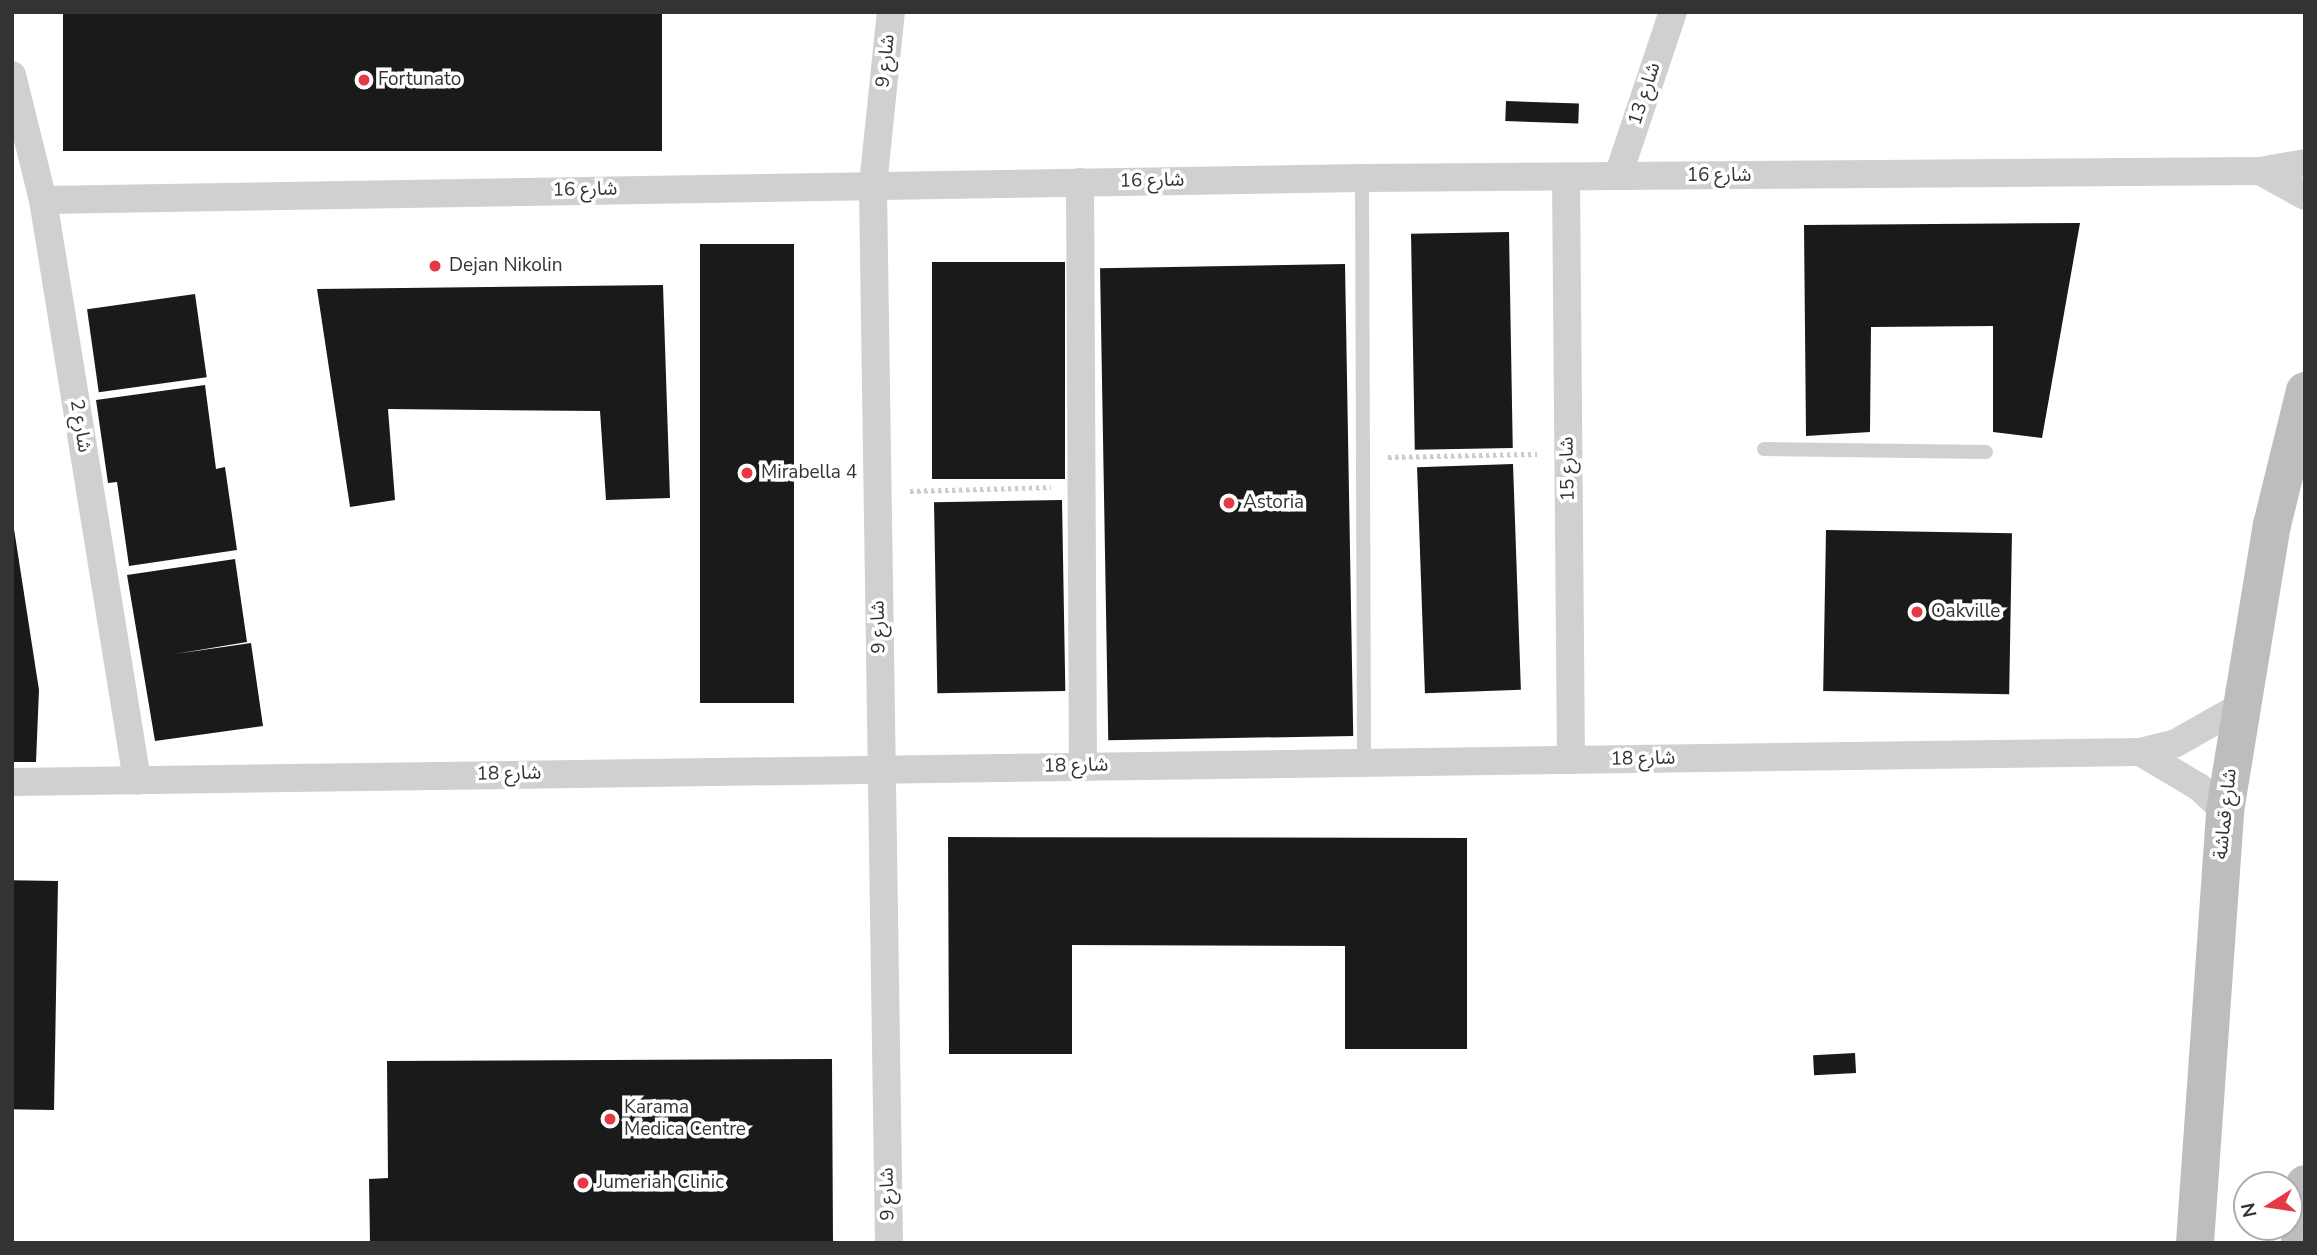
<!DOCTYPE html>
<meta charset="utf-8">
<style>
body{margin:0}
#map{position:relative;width:2317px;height:1255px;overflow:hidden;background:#fff;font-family:"Nunito Sans","Noto Sans Arabic",sans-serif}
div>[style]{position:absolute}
.building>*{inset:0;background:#1a1a1a;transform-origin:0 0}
.path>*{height:4.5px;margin-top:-2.25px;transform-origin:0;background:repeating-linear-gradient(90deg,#cdcdcd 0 3.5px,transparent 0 7px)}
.lane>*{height:14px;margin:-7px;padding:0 7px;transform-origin:7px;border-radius:7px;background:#d0d0d0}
.street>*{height:28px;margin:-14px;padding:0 14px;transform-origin:14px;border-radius:14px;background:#d0d0d0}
.secondary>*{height:38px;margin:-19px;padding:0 19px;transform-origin:19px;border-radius:19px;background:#bdbdbd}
.dots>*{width:19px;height:19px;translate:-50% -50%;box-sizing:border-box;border:4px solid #fff;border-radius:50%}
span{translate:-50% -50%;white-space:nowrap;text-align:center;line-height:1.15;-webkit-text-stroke:7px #fff;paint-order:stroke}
.street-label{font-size:19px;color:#333}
.poi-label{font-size:19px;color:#333}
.left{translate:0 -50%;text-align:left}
.frame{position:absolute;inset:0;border:14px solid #333;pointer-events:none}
.north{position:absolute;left:2233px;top:1171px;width:70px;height:70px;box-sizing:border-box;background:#fff;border:2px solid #adadad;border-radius:50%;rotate:258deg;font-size:19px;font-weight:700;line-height:28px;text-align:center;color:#333}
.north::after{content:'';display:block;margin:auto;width:24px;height:32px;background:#e63946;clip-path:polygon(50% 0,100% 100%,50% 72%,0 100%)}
</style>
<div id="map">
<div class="building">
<i style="left:63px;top:12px;width:599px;height:139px"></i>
<i style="left:1506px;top:101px;width:73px;height:20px;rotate:2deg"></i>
<i style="clip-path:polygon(2080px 223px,2042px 438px,1993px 432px,1993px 326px,1871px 327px,1870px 432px,1806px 436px,1804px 225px)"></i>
<i style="left:1509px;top:232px;width:216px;height:98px;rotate:89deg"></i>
<i style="left:700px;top:244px;width:94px;height:459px"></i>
<i style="left:1065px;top:262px;width:217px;height:133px;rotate:90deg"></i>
<i style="left:1345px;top:264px;width:472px;height:245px;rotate:89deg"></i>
<i style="clip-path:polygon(663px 285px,670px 498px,606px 500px,600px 411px,388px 409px,395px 500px,350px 507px,317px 289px)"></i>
<i style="left:195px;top:294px;width:84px;height:109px;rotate:82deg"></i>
<i style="clip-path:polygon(205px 385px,216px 469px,225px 467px,237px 550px,129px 566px,117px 482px,108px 483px,96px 400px)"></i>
<i style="left:1513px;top:464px;width:226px;height:96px;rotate:88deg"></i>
<i style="left:1062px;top:500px;width:191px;height:128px;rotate:89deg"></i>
<i style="clip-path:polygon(14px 529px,39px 690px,36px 762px,12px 762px)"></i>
<i style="left:1826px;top:530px;width:186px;height:161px;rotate:1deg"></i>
<i style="clip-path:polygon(235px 559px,247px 642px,175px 654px,251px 643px,263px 726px,155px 741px,127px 575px)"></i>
<i style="clip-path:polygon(948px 837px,1467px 838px,1467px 1049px,1345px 1049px,1345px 946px,1072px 945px,1072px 1054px,949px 1054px)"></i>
<i style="left:58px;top:881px;width:229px;height:46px;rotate:91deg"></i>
<i style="left:1855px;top:1053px;width:20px;height:42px;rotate:87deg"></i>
<i style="clip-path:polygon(832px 1059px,833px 1243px,370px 1243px,369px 1179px,388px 1178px,387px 1061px)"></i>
</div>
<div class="path">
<i style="left:1388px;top:457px;width:149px;rotate:-1.2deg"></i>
<i style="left:910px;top:491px;width:141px;rotate:-1.6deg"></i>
</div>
<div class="lane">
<i style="left:1362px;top:178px;width:585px;rotate:89.8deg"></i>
<i style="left:1764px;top:449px;width:222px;rotate:0.8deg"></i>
</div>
<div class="street">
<i style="left:12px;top:75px;width:129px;rotate:76.1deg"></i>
<i style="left:43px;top:200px;width:588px;rotate:80.79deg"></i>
<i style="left:2260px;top:171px;width:51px;rotate:29.1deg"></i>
<i style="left:1618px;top:176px;width:173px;rotate:-71.5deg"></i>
<i style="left:1566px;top:177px;width:583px;rotate:89.51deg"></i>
<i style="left:1080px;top:182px;width:584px;rotate:89.71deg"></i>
<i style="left:43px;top:200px;width:1319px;rotate:-0.96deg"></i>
<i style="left:1362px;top:178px;width:898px;rotate:-0.45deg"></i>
<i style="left:2260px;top:171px;width:46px;rotate:-10.1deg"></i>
<i style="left:2140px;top:752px;width:69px;rotate:30.7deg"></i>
<i style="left:2199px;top:787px;width:35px;rotate:43deg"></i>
<i style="left:12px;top:782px;width:2128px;rotate:-0.81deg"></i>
<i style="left:2140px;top:752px;width:37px;rotate:-14deg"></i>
<i style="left:2176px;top:743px;width:75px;rotate:-29.6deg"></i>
<i style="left:889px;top:1243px;width:1058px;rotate:-90.87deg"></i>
<i style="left:873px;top:185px;width:174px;rotate:-84.1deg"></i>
</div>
<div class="secondary">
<i style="left:2195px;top:1243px;width:433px;rotate:-86deg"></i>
<i style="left:2225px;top:811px;width:290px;rotate:-80.7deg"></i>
<i style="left:2272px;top:525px;width:138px;rotate:-76.2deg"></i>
<i style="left:2300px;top:1243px;width:59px;rotate:-85.2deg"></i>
</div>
<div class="dots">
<i style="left:364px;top:80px;background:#e63946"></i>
<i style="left:435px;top:266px;background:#e63946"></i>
<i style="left:747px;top:473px;background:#e63946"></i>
<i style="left:1229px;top:503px;background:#e63946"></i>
<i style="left:1917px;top:612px;background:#e63946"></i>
<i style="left:610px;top:1119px;background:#e63946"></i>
<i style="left:583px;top:1183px;background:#e63946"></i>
</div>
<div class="street-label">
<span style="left:886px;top:61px;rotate:-84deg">شارع 9</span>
<span style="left:1645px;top:94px;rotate:-72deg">شارع 13</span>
<span style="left:1719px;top:176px">شارع 16</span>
<span style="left:1152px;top:181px;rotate:-1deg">شارع 16</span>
<span style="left:585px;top:190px;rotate:-1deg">شارع 16</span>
<span style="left:80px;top:426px;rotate:81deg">شارع 2</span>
<span style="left:1568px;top:469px;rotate:-91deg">شارع 15</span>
<span style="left:879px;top:627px;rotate:-91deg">شارع 9</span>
<span style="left:1643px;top:759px;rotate:-1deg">شارع 18</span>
<span style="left:1076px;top:766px;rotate:-1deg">شارع 18</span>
<span style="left:509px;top:774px;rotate:-1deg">شارع 18</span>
<span style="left:2226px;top:814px;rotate:-84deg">شارع قماشة</span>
<span style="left:888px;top:1194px;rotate:-91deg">شارع 9</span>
</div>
<div class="poi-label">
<span class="left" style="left:378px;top:80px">Fortunato</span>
<span class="left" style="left:449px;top:266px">Dejan Nikolin</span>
<span class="left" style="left:761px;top:473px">Mirabella 4</span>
<span class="left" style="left:1243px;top:503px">Astoria</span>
<span class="left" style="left:1931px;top:612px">Oakville</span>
<span class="left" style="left:624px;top:1119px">Karama<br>Medica Centre</span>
<span class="left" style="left:597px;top:1183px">Jumeriah Clinic</span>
</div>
<div class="frame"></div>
<div class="north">N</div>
</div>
